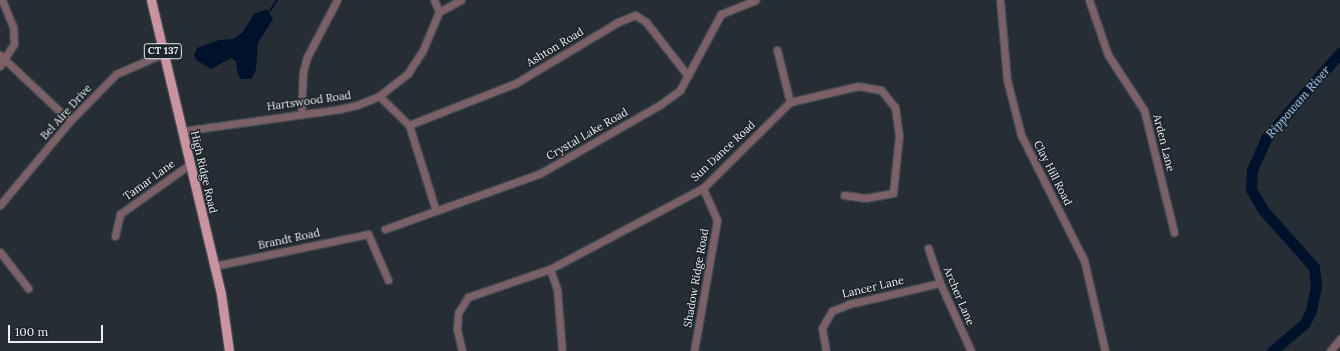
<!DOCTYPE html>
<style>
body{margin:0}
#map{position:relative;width:1340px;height:351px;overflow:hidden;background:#272d34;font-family:Lora,serif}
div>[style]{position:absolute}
.water>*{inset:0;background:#00112c}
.stream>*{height:2px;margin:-1px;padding:0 1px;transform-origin:1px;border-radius:1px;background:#00112c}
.river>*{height:11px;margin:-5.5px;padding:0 5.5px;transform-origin:5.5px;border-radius:5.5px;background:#00112c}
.roads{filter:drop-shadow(1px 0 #42484f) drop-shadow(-1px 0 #42484f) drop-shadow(0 1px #42484f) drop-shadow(0 -1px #42484f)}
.minor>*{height:7px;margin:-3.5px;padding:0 3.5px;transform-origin:3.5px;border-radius:3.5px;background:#7b6167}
.major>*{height:9px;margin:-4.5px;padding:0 4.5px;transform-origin:4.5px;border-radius:4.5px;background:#c994a0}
span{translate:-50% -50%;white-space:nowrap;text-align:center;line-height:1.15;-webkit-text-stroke:3px #1d232a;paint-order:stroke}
.shield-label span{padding:1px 3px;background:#1d232a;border:1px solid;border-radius:3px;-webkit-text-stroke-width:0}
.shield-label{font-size:10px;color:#ebeff4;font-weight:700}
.street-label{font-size:11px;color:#ebeff4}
.water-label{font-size:12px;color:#99c7f9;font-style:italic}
.scale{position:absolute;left:8px;top:325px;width:95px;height:18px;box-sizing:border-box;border:2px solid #ebeff4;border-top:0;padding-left:5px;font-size:12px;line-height:14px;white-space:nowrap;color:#ebeff4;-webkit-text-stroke:3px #1d232a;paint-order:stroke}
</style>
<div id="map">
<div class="water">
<i style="clip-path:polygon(267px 9px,273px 19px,258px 43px,256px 70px,251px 79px,241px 79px,238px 75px,236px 61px,231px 58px,211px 69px,196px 60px,194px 55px,197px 48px,219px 40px,233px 39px,242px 33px,254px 14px)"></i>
</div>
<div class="stream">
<i style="left:270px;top:11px;width:13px;rotate:-58deg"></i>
</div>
<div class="river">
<i style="left:1272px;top:351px;width:42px;rotate:-40.2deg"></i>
<i style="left:1304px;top:324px;width:15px;rotate:-62deg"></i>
<i style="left:1311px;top:311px;width:25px;rotate:-79deg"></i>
<i style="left:1316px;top:286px;width:19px;rotate:-96deg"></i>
<i style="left:1314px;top:267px;width:76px;rotate:-131.8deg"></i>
<i style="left:1263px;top:210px;width:24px;rotate:-120deg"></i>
<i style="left:1251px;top:189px;width:19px;rotate:-87deg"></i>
<i style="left:1252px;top:170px;width:35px;rotate:-66deg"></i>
<i style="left:1266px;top:138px;width:113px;rotate:-49deg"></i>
</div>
<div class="roads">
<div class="minor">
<i style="left:434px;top:0;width:13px;rotate:67deg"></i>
<i style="left:1000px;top:0;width:80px;rotate:85deg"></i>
<i style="left:1007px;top:80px;width:57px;rotate:75.7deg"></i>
<i style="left:1021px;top:135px;width:140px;rotate:63.3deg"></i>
<i style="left:1084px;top:260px;width:93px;rotate:77deg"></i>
<i style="left:1089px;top:0;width:58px;rotate:70.9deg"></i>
<i style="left:1108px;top:55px;width:66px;rotate:56.8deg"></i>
<i style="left:1144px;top:110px;width:126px;rotate:76.2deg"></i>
<i style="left:777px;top:50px;width:54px;rotate:76deg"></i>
<i style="left:0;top:55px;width:96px;rotate:43.3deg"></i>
<i style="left:0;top:66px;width:26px;rotate:-58deg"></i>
<i style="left:14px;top:44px;width:17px;rotate:-93deg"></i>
<i style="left:13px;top:27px;width:29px;rotate:-112deg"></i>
<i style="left:379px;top:96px;width:42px;rotate:44deg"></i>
<i style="left:409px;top:125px;width:90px;rotate:72.6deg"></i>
<i style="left:301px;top:114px;width:42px;rotate:-87.3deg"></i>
<i style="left:303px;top:72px;width:16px;rotate:-75deg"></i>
<i style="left:307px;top:57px;width:64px;rotate:-62.2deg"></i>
<i style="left:409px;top:125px;width:115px;rotate:-21.4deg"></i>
<i style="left:516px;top:83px;width:119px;rotate:-30.9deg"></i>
<i style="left:618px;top:22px;width:18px;rotate:-22deg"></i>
<i style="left:635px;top:15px;width:13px;rotate:32deg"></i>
<i style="left:646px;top:22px;width:68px;rotate:52.1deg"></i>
<i style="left:182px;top:131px;width:160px;rotate:-7.9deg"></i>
<i style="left:340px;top:109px;width:17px;rotate:-13deg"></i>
<i style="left:357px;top:105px;width:24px;rotate:-22deg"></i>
<i style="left:379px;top:96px;width:37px;rotate:-38deg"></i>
<i style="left:408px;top:73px;width:27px;rotate:-57deg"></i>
<i style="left:423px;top:50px;width:41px;rotate:-67.2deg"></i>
<i style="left:439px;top:12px;width:25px;rotate:-29deg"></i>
<i style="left:0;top:205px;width:109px;rotate:-50.2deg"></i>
<i style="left:70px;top:121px;width:66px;rotate:-45.6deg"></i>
<i style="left:116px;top:74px;width:52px;rotate:-23.6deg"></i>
<i style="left:385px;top:229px;width:164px;rotate:-19.7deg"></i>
<i style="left:539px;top:174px;width:141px;rotate:-29.8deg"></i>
<i style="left:661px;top:104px;width:24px;rotate:-36deg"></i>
<i style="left:680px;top:90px;width:86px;rotate:-61.7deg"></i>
<i style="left:721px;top:14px;width:37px;rotate:-22deg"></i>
<i style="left:115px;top:236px;width:23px;rotate:-77deg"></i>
<i style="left:120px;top:214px;width:86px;rotate:-35.5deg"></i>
<i style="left:928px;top:248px;width:37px;rotate:71deg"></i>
<i style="left:940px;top:283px;width:75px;rotate:65.5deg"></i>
<i style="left:0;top:252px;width:46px;rotate:52.1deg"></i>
<i style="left:214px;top:266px;width:157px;rotate:-11.7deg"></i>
<i style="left:368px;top:234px;width:50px;rotate:66.5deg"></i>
<i style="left:550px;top:269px;width:21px;rotate:71deg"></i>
<i style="left:557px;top:289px;width:62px;rotate:85.4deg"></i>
<i style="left:462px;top:351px;width:23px;rotate:-103deg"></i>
<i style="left:457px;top:329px;width:16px;rotate:-86deg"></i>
<i style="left:458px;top:313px;width:19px;rotate:-58deg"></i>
<i style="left:468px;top:297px;width:87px;rotate:-18.9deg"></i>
<i style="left:550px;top:269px;width:173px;rotate:-27.9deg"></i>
<i style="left:703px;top:188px;width:122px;rotate:-44.7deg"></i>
<i style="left:790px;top:102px;width:70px;rotate:-13.2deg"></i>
<i style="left:858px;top:86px;width:23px;rotate:10deg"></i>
<i style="left:881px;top:90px;width:22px;rotate:51deg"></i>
<i style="left:895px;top:107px;width:29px;rotate:82deg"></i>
<i style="left:899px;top:136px;width:57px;rotate:96deg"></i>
<i style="left:893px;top:193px;width:27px;rotate:170deg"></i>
<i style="left:866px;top:198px;width:22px;rotate:-172deg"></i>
<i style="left:694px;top:351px;width:133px;rotate:-80deg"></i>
<i style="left:717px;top:220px;width:35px;rotate:-114deg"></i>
<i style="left:826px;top:351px;width:23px;rotate:-100deg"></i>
<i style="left:822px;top:328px;width:20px;rotate:-60deg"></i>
<i style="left:832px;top:311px;width:18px;rotate:-22deg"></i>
<i style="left:849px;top:304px;width:93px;rotate:-13deg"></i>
<i style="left:1330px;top:351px;width:16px;rotate:-50deg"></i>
</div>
<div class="major">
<i style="left:151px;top:0;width:302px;rotate:76.6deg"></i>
<i style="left:221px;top:294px;width:58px;rotate:82deg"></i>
</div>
</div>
<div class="shield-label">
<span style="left:163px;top:51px">CT 137</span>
</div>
<div class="street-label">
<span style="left:555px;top:47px;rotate:-31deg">Ashton Road</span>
<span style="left:309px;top:101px;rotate:-8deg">Hartswood Road</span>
<span style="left:66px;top:112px;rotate:-48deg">Bel Aire Drive</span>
<span style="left:587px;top:134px;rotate:-30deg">Crystal Lake Road</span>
<span style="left:1164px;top:143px;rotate:76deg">Arden Lane</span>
<span style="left:723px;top:151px;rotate:-43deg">Sun Dance Road</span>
<span style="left:204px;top:172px;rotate:77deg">High Ridge Road</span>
<span style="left:1053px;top:173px;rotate:63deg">Clay Hill Road</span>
<span style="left:149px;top:180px;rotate:-36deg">Tamar Lane</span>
<span style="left:289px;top:239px;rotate:-12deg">Brandt Road</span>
<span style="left:696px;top:278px;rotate:-80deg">Shadow Ridge Road</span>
<span style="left:873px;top:287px;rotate:-13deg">Lancer Lane</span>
<span style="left:959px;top:296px;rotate:67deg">Archer Lane</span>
</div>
<div class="water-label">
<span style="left:1298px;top:102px;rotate:-49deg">Rippowam River</span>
</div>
<div class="scale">100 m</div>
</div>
